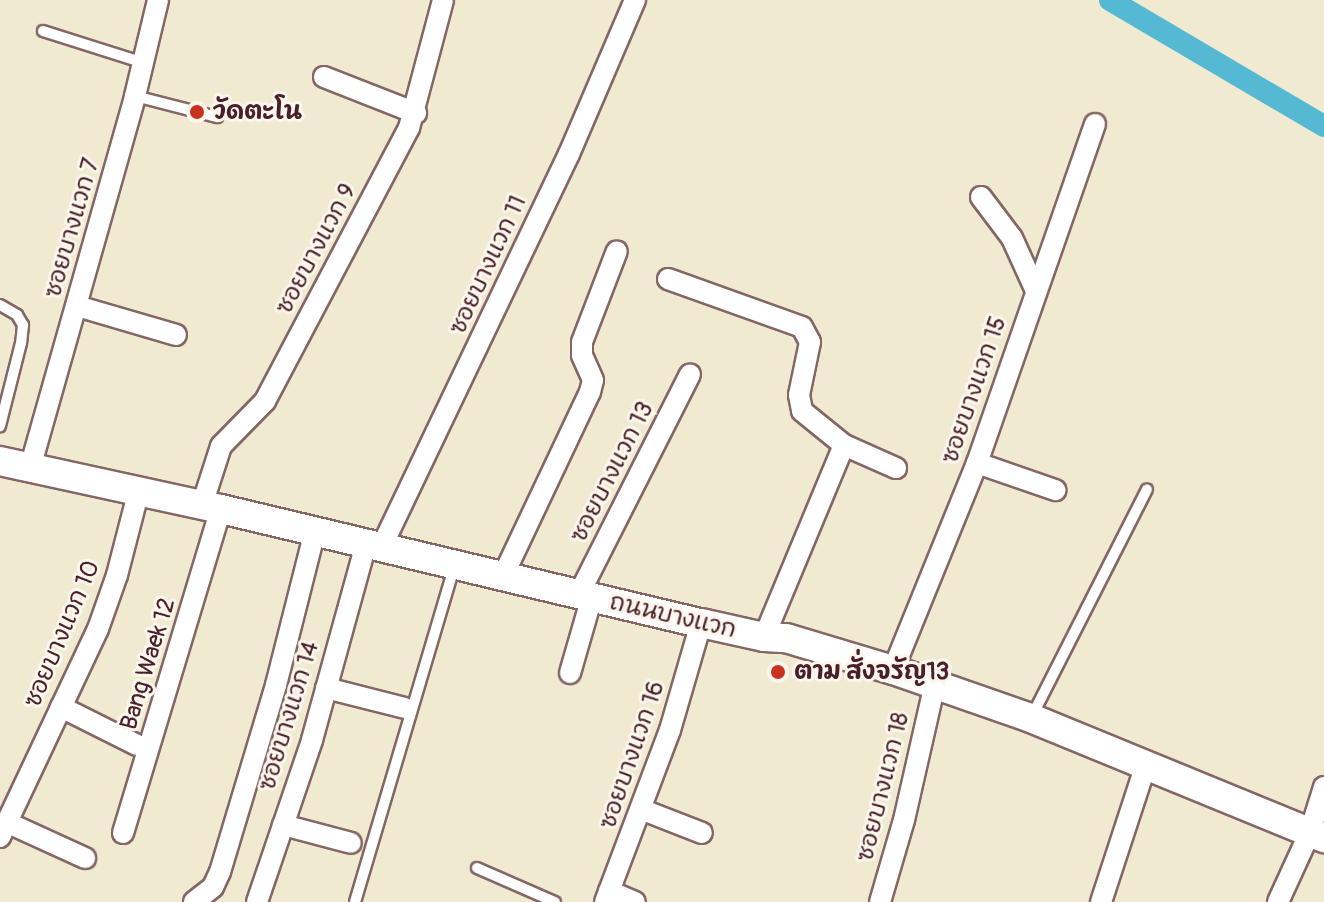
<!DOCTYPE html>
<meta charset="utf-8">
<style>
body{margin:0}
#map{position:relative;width:1324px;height:902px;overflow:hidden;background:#f0ead1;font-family:Pangolin,"Playpen Sans Thai",sans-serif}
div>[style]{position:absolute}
.canal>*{height:22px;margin:-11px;padding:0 11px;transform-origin:11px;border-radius:11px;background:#56b9d4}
.roads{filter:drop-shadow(2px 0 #846665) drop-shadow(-2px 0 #846665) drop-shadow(0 2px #846665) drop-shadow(0 -2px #846665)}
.service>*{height:10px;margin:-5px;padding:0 5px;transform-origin:5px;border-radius:5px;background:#fff}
.minor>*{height:20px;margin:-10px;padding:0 10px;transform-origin:10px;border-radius:10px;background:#fff}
.secondary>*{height:28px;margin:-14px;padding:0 14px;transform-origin:14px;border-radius:14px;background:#fff}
.dots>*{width:22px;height:22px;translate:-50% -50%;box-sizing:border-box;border:4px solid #fbf7ec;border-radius:50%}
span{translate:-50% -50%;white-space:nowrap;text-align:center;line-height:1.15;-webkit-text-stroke:6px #fbf7ec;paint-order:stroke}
.poi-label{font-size:24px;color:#4a1f2b;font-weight:700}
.left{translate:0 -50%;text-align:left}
.street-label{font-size:24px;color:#4a1f2b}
</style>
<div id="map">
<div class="canal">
<i style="left:1110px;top:0;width:248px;rotate:30.5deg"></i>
</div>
<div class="roads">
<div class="service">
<i style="left:43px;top:31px;width:106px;rotate:17.6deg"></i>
<i style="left:135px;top:96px;width:85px;rotate:14.4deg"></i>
<i style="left:0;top:305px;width:20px;rotate:30deg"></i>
<i style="left:17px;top:315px;width:12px;rotate:59deg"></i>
<i style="left:23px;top:325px;width:18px;rotate:96deg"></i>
<i style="left:21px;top:343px;width:86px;rotate:104.2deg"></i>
<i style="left:1032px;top:716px;width:254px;rotate:-63.1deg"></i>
<i style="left:477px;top:868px;width:85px;rotate:23.6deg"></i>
<i style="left:355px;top:902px;width:349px;rotate:-73.5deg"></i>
</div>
<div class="minor">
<i style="left:324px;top:77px;width:99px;rotate:21.4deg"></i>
<i style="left:981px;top:197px;width:51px;rotate:52.9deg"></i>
<i style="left:1012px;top:238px;width:58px;rotate:65.6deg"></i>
<i style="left:668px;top:279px;width:142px;rotate:19.7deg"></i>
<i style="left:802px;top:327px;width:17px;rotate:62deg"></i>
<i style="left:810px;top:342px;width:54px;rotate:101.7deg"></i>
<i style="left:799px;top:395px;width:16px;rotate:79deg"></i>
<i style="left:802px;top:411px;width:54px;rotate:39deg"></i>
<i style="left:844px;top:445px;width:57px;rotate:23.9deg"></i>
<i style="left:77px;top:306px;width:103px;rotate:16.3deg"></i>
<i style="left:977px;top:463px;width:83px;rotate:19.1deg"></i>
<i style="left:30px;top:468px;width:387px;rotate:-74.2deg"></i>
<i style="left:135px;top:96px;width:99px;rotate:-76.5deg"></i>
<i style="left:202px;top:505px;width:62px;rotate:-72.1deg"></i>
<i style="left:221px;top:446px;width:63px;rotate:-45.6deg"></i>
<i style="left:265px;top:401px;width:309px;rotate:-62.2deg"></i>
<i style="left:409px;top:128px;width:132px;rotate:-75.1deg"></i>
<i style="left:381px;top:548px;width:437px;rotate:-64.5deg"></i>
<i style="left:569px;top:154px;width:168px;rotate:-66.8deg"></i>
<i style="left:503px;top:576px;width:204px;rotate:-64.7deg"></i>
<i style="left:590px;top:392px;width:12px;rotate:-76deg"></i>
<i style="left:593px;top:380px;width:27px;rotate:-114deg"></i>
<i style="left:582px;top:355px;width:13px;rotate:-90deg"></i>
<i style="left:582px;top:342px;width:97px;rotate:-69deg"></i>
<i style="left:579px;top:594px;width:246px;rotate:-63.2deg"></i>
<i style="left:764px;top:637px;width:208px;rotate:-67.4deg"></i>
<i style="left:893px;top:670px;width:223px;rotate:-67.9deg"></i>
<i style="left:977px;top:463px;width:359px;rotate:-70.8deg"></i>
<i style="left:570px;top:673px;width:79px;rotate:-73.9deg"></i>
<i style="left:326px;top:688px;width:81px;rotate:14.2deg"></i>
<i style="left:61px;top:707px;width:85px;rotate:26.6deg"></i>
<i style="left:643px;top:810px;width:63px;rotate:21.3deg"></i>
<i style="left:6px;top:822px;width:87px;rotate:24.5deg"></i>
<i style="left:283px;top:825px;width:70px;rotate:14.8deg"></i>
<i style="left:123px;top:833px;width:338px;rotate:-73.2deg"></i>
<i style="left:0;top:837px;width:230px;rotate:-64.8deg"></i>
<i style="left:98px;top:629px;width:57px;rotate:-70.6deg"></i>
<i style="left:117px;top:575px;width:88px;rotate:-75.5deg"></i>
<i style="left:609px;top:891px;width:28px;rotate:23deg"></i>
<i style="left:194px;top:902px;width:24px;rotate:-38deg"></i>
<i style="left:213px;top:887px;width:17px;rotate:-65deg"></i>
<i style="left:220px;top:872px;width:195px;rotate:-73.3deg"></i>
<i style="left:276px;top:685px;width:159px;rotate:-75.8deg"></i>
<i style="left:257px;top:902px;width:171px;rotate:-71.2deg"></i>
<i style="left:312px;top:740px;width:203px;rotate:-74.6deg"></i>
<i style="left:605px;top:902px;width:184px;rotate:-69.3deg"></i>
<i style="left:670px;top:730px;width:111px;rotate:-73.8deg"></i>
<i style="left:880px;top:902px;width:85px;rotate:-73.7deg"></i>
<i style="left:904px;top:820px;width:139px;rotate:-77.2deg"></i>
<i style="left:1101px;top:902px;width:142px;rotate:-71.9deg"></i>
<i style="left:1278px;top:902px;width:77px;rotate:-65.4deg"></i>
<i style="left:1310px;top:832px;width:47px;rotate:-72.7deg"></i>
</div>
<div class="secondary">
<i style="left:0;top:461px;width:226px;rotate:12.3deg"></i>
<i style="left:221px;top:509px;width:493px;rotate:13.4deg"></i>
<i style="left:701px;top:623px;width:65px;rotate:12.5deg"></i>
<i style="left:764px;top:637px;width:22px;rotate:3deg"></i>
<i style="left:786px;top:638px;width:112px;rotate:16.7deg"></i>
<i style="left:893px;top:670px;width:146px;rotate:19.2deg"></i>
<i style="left:1031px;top:718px;width:317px;rotate:22.3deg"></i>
</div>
</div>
<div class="dots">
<i style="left:197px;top:112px;background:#c8321e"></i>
<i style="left:778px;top:672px;background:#c8321e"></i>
</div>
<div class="poi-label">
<span class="left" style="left:213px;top:112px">วัดตะโน</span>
<span class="left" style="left:794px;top:672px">ตาม สั่งจรัญ13</span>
</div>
<div class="street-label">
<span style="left:72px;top:228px;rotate:-74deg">ซอยบางแวก 7</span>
<span style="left:316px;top:249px;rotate:-62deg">ซอยบางแวก 9</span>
<span style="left:488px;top:265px;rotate:-65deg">ซอยบางแวก 11</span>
<span style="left:974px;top:390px;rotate:-71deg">ซอยบางแวก 15</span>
<span style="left:612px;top:472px;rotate:-63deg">ซอยบางแวก 13</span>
<span style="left:673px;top:616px;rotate:13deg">ถนนบางแวก</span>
<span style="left:62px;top:634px;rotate:-67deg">ซอยบางแวก 10</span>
<span style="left:148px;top:664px;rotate:-73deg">Bang Waek 12</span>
<span style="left:289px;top:716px;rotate:-73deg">ซอยบางแวก 14</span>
<span style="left:632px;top:755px;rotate:-71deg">ซอยบางแวก 16</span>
<span style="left:883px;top:787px;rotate:-76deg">ซอยบางแวก 18</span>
</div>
</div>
